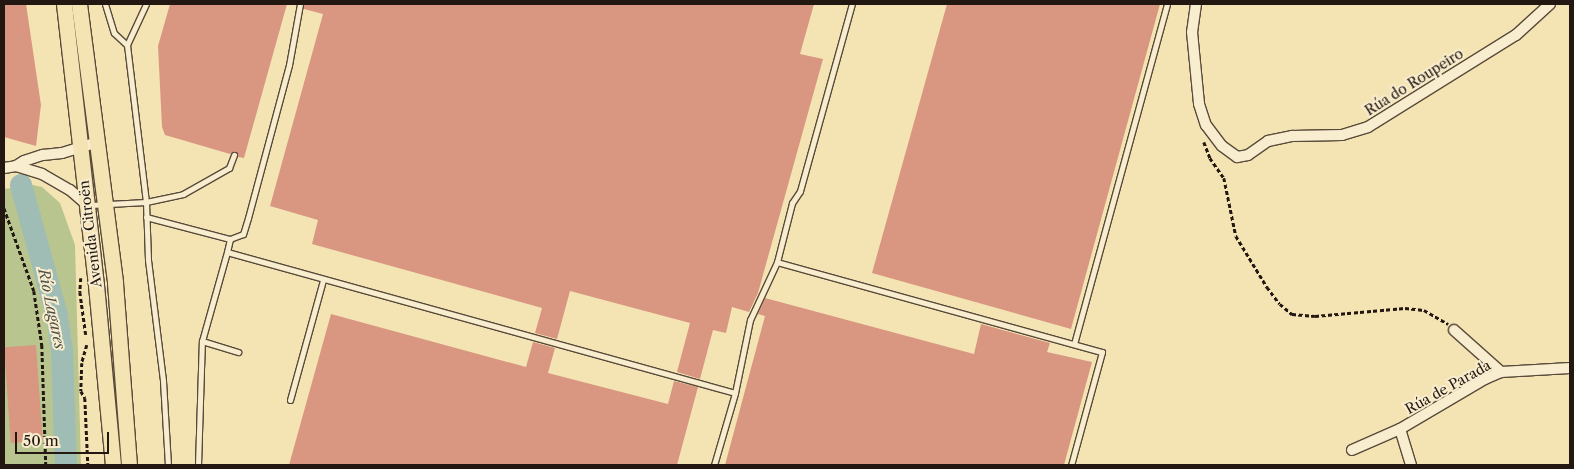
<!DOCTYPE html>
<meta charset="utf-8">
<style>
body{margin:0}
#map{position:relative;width:1574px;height:469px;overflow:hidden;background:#f5e4b3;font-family:"Libre Caslon Text",serif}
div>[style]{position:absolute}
.green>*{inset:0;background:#b9c58f}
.river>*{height:22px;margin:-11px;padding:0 11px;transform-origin:11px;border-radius:11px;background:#9fbcb5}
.building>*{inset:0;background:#d99782;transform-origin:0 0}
.path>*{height:2.5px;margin-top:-1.25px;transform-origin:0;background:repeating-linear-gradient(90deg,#231712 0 4px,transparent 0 6.5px)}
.roads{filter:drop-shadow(1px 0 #584a3a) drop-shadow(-1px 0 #584a3a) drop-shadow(0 1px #584a3a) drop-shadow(0 -1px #584a3a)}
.lane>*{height:5px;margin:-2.5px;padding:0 2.5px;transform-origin:2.5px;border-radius:2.5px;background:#f8edce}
.street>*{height:10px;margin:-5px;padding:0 5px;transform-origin:5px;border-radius:5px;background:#f8edce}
.primary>*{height:15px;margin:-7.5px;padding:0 7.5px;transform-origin:7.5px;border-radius:7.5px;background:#f5e4b3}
span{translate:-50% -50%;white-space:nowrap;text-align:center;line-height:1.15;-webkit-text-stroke:4px #f8edce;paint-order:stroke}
.street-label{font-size:14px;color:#231712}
.water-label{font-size:15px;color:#4e514b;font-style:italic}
.frame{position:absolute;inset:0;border:5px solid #231712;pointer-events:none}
.scale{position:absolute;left:15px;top:432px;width:94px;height:22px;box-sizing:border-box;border:2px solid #231712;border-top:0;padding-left:6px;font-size:15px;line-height:18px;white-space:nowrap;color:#231712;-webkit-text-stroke:4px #f8edce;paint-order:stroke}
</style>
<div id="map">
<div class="green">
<i style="clip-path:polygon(33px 185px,42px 187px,60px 203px,75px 245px,81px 465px,4px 465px,4px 189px)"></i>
</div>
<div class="river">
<i style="left:21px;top:185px;width:136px;rotate:74.6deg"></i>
<i style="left:57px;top:316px;width:36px;rotate:82deg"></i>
<i style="left:62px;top:352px;width:113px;rotate:88deg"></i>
</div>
<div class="building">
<i style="clip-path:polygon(4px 4px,26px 4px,41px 105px,36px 146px,4px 137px)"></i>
<i style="clip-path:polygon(170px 4px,287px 4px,244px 158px,238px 157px,235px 151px,230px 154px,165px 135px,162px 127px,158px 46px)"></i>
<i style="clip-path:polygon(304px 4px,814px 4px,800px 54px,823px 59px,758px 293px,749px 312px,732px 307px,726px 333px,713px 330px,700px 379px,677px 372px,690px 323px,570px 291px,557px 339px,535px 333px,542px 308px,312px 244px,318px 220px,270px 206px,323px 14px,304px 9px)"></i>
<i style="clip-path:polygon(947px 4px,1160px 4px,1071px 329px,872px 273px)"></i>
<i style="clip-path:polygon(765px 298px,974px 354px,981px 324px,1050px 343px,1047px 352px,1092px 362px,1064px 465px,725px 465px,765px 316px,758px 314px)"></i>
<i style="clip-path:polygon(331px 314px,526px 367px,533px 342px,555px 348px,548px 373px,668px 404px,674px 381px,698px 387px,677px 465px,289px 465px)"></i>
<i style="left:36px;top:345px;width:96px;height:32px;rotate:86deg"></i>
</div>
<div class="path">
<i style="left:1204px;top:142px;width:17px;rotate:69deg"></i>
<i style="left:1210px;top:158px;width:24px;rotate:55deg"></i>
<i style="left:1224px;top:178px;width:59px;rotate:78.3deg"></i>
<i style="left:1236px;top:236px;width:60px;rotate:58.7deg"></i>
<i style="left:1267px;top:287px;width:21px;rotate:53deg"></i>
<i style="left:1280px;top:304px;width:16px;rotate:40deg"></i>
<i style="left:1292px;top:314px;width:23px;rotate:5deg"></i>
<i style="left:1315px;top:316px;width:90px;rotate:-5.1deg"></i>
<i style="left:1405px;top:308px;width:19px;rotate:6deg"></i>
<i style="left:1424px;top:310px;width:28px;rotate:30deg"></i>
<i style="left:4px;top:208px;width:88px;rotate:70.1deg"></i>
<i style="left:34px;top:291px;width:55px;rotate:81.6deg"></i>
<i style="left:42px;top:345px;width:120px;rotate:88.1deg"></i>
<i style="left:81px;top:278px;width:14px;rotate:94deg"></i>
<i style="left:80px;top:292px;width:43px;rotate:82.1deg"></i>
<i style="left:87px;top:345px;width:19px;rotate:106deg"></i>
<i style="left:82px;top:363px;width:28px;rotate:92deg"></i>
<i style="left:81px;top:391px;width:8px;rotate:60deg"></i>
<i style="left:85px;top:398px;width:67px;rotate:87.4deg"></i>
</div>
<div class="roads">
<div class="lane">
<i style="left:105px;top:4px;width:30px;rotate:73deg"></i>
<i style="left:114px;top:33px;width:18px;rotate:43deg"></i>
<i style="left:146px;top:4px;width:45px;rotate:114.9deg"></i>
<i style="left:127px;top:45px;width:158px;rotate:83.1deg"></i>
<i style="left:146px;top:202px;width:58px;rotate:88deg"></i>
<i style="left:148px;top:260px;width:122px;rotate:82.9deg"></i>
<i style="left:163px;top:381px;width:84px;rotate:86.6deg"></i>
<i style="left:300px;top:4px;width:62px;rotate:100.2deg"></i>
<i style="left:289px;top:65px;width:158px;rotate:105deg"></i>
<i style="left:248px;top:218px;width:17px;rotate:107deg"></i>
<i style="left:243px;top:234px;width:14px;rotate:159deg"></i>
<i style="left:230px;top:239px;width:13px;rotate:103deg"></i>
<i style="left:227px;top:252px;width:527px;rotate:15.51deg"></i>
<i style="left:90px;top:205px;width:56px;rotate:-3.1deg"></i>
<i style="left:146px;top:202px;width:38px;rotate:-12deg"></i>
<i style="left:183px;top:194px;width:53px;rotate:-29.5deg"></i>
<i style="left:229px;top:168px;width:14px;rotate:-69deg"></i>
<i style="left:146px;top:217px;width:87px;rotate:14.7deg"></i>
<i style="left:227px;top:252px;width:92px;rotate:105.7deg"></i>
<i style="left:202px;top:341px;width:38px;rotate:17deg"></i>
<i style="left:777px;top:262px;width:337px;rotate:15.5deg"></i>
<i style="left:1102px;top:352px;width:117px;rotate:105.3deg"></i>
<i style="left:1074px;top:344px;width:352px;rotate:-74.7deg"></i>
<i style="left:290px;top:400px;width:124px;rotate:-74.6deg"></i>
<i style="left:198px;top:465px;width:124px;rotate:-88.2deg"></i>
<i style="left:714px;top:465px;width:75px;rotate:-73.7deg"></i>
<i style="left:735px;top:393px;width:75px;rotate:-78.4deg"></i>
<i style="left:750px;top:320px;width:64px;rotate:-65deg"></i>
<i style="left:777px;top:262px;width:61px;rotate:-75.7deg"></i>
<i style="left:792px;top:203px;width:14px;rotate:-56deg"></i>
<i style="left:800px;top:191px;width:194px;rotate:-74.5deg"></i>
</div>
<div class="street">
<i style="left:1196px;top:4px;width:28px;rotate:98deg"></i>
<i style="left:1192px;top:32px;width:72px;rotate:84.4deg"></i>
<i style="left:1199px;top:104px;width:22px;rotate:72deg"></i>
<i style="left:1206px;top:125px;width:26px;rotate:53deg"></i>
<i style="left:1222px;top:146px;width:19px;rotate:36deg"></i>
<i style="left:1237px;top:157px;width:11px;rotate:-10deg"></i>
<i style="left:1248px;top:155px;width:24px;rotate:-35deg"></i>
<i style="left:1268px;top:141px;width:25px;rotate:-12deg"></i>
<i style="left:1292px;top:136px;width:50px;rotate:-1.1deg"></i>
<i style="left:1342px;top:135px;width:27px;rotate:-17deg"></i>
<i style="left:1368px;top:127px;width:174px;rotate:-31.9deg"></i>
<i style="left:1516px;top:35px;width:46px;rotate:-42.4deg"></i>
<i style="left:16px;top:166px;width:9px;rotate:-32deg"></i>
<i style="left:24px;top:161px;width:20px;rotate:-18deg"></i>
<i style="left:43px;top:155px;width:19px;rotate:-6deg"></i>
<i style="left:62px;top:153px;width:38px;rotate:-17deg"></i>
<i style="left:4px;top:168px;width:12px;rotate:-9deg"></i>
<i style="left:16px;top:166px;width:27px;rotate:17deg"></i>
<i style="left:42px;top:174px;width:32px;rotate:30deg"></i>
<i style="left:70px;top:190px;width:23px;rotate:41deg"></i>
<i style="left:1454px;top:330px;width:63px;rotate:41.8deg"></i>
<i style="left:1400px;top:429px;width:38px;rotate:73deg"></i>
<i style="left:1352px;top:450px;width:52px;rotate:-23.6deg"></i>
<i style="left:1400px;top:429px;width:99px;rotate:-30.5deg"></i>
<i style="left:1485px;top:379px;width:17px;rotate:-24deg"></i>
<i style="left:1501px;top:372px;width:69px;rotate:-3.3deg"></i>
</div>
<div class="primary">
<i style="left:64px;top:4px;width:283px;rotate:83.5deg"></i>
<i style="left:96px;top:285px;width:181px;rotate:84.6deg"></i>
<i style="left:79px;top:4px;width:281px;rotate:82.6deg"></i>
<i style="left:115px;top:283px;width:183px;rotate:85.6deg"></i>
</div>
</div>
<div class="street-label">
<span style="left:1414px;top:82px;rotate:-32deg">Rúa do Roupeiro</span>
<span style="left:90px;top:234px;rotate:-97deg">Avenida Citroën</span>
<span style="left:1448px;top:387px;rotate:-29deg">Rúa de Parada</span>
</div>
<div class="water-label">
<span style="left:52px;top:309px;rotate:78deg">Río Lagares</span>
</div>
<div class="frame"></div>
<div class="scale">50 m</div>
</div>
